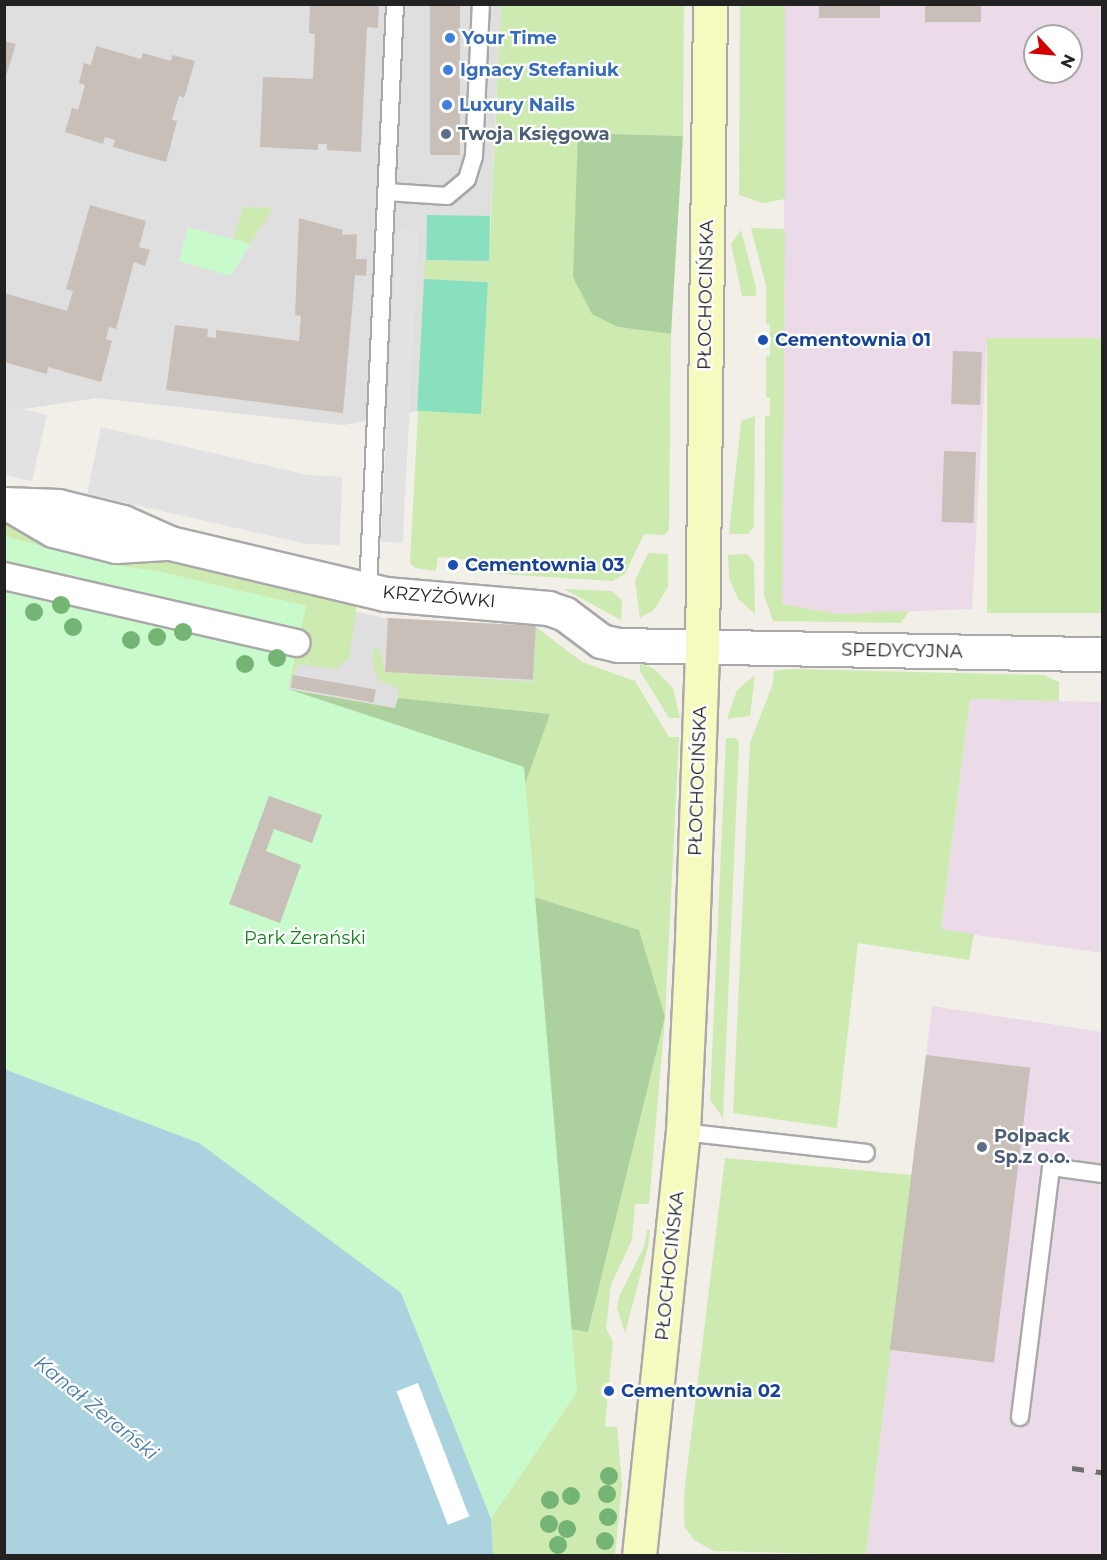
<!DOCTYPE html>
<meta charset="utf-8">
<style>
body{margin:0}
#map{position:relative;width:1107px;height:1560px;overflow:hidden;background:#f2efe9;font-family:Montserrat,sans-serif}
div>[style]{position:absolute}
.residential>*{inset:0;background:#e0dfdf}
.industrial>*{inset:0;background:#ebdbe8}
.grass>*{inset:0;background:#cdebb0;transform-origin:0 0}
.forest>*{inset:0;background:#add19e}
.park>*{inset:0;background:#c8facc}
.pitch>*{inset:0;background:#88e0be;transform-origin:0 0}
.parking>*{inset:0;background:#e2e2e2;transform-origin:0 0}
.water>*{inset:0;background:#aad3df}
.pier>*{inset:0;background:#fff;transform-origin:0 0}
.building>*{inset:0;background:#c7bfb8;transform-origin:0 0}
.roads{filter:drop-shadow(2px 0 #a9a9a9) drop-shadow(-2px 0 #a9a9a9) drop-shadow(0 2px #a9a9a9) drop-shadow(0 -2px #a9a9a9)}
.service>*{height:16px;margin:-8px;padding:0 8px;transform-origin:8px;border-radius:8px;background:#fff}
.pedestrian>*{height:26px;margin:-13px;padding:0 13px;transform-origin:13px;border-radius:13px;background:#fff}
.minor>*{height:33px;margin:-16.5px;padding:0 16.5px;transform-origin:16.5px;border-radius:16.5px;background:#fff}
.secondary>*{height:33px;margin:-16.5px;padding:0 16.5px;transform-origin:16.5px;border-radius:16.5px;background:#f7fabf}
.rail>*{height:4.5px;margin-top:-2.25px;transform-origin:0;background:repeating-linear-gradient(90deg,#707070 0 12px,transparent 0 24px)}
.trees>*{width:18px;height:18px;margin:-9px;border-radius:50%;background:#74b475}
.dots>*{width:16px;height:16px;translate:-50% -50%;box-sizing:border-box;border:3px solid #fff;border-radius:50%}
span{translate:-50% -50%;white-space:nowrap;text-align:center;line-height:1.15;-webkit-text-stroke:4.5px #fff;paint-order:stroke}
.shop-label{font-size:18px;color:#366cbe;font-weight:700}
.left{translate:0 -50%;text-align:left}
.service-label{font-size:18px;color:#4e5e75;font-weight:700}
.street-label{font-size:18px;color:#222}
.transit-label{font-size:18px;color:#164399;font-weight:700}
.park-label{font-size:18px;color:#0c8416}
.water-label{font-size:20px;color:#4a7aab;font-style:italic}
.frame{position:absolute;inset:0;border:6px solid #222;pointer-events:none}
.north{position:absolute;left:1023px;top:24px;width:60px;height:60px;box-sizing:border-box;background:#fff;border:2px solid #a7a7a7;border-radius:50%;rotate:116deg;font-size:16px;font-weight:700;line-height:24px;text-align:center;color:#222}
.north::after{content:'';display:block;margin:auto;width:21px;height:27px;background:#d40000;clip-path:polygon(50% 0,100% 100%,50% 72%,0 100%)}
</style>
<div id="map">
<div class="residential">
<i style="clip-path:polygon(5px 5px,501px 5px,481px 413px,418px 411px,344px 425px,96px 398px,5px 412px)"></i>
<i style="clip-path:polygon(307px 600px,384px 618px,536px 627px,555px 642px,550px 714px,398px 699px,396px 708px,288px 689px)"></i>
</div>
<div class="industrial">
<i style="clip-path:polygon(evenodd,785px 5px,1102px 5px,1102px 338px,987px 339px,972px 609px,839px 614px,782px 604px,785px 5px,1035px 36px,1071px 36px,1071px 72px,1035px 72px,1035px 36px)"></i>
<i style="clip-path:polygon(970px 699px,1102px 702px,1102px 953px,941px 930px)"></i>
<i style="clip-path:polygon(932px 1006px,1102px 1032px,1102px 1555px,866px 1556px)"></i>
</div>
<div class="grass">
<i style="clip-path:polygon(501px 5px,684px 5px,683px 136px,578px 133px,618px 327px,671px 334px,669px 530px,665px 535px,644px 534px,625px 574px,613px 581px,470px 572px,471px 560px,438px 557px,436px 571px,415px 568px,410px 563px,418px 411px,481px 413px,488px 282px,424px 279px,425px 260px,489px 262px)"></i>
<i style="clip-path:polygon(740px 5px,785px 5px,785px 199px,763px 203px,739px 195px)"></i>
<i style="clip-path:polygon(243px 207px,273px 208px,250px 244px,233px 239px)"></i>
<i style="clip-path:polygon(751px 228px,785px 229px,782px 604px,839px 614px,909px 611px,901px 623px,773px 621px,764px 595px,765px 416px,770px 416px,770px 398px,766px 397px,766px 356px,770px 356px,770px 325px,766px 324px,766px 286px)"></i>
<i style="clip-path:polygon(741px 230px,756px 287px,756px 296px,742px 296px,731px 244px)"></i>
<i style="left:1102px;top:338px;width:275px;height:115px;rotate:90deg"></i>
<i style="clip-path:polygon(755px 416px,754px 527px,748px 534px,729px 534px,741px 421px)"></i>
<i style="clip-path:polygon(5px 519px,50px 546px,5px 551px)"></i>
<i style="clip-path:polygon(648px 553px,668px 554px,668px 587px,654px 610px,640px 618px,635px 581px)"></i>
<i style="clip-path:polygon(747px 554px,754px 562px,755px 614px,738px 599px,729px 579px,728px 555px)"></i>
<i style="clip-path:polygon(112px 555px,160px 555px,350px 598px,357px 605px,349px 658px,336px 669px,298px 664px,288px 689px,305px 606px,156px 571px,111px 565px)"></i>
<i style="clip-path:polygon(564px 589px,612px 591px,622px 600px,621px 620px)"></i>
<i style="clip-path:polygon(536px 627px,582px 662px,635px 681px,669px 737px,679px 737px,665px 1017px,649px 1204px,635px 1204px,632px 1240px,611px 1285px,606px 1328px,613px 1342px,605px 1426px,617px 1427px,622px 1485px,615px 1555px,493px 1555px,491px 1519px,199px 1143px,5px 1069px,4px 999px,588px 1332px,665px 1017px,489px 883px,549px 714px,398px 698px,399px 688px,378px 680px,373px 663px,374px 650px,379px 648px,385px 672px,533px 682px)"></i>
<i style="clip-path:polygon(640px 663px,654px 669px,673px 688px,680px 718px,669px 718px,640px 671px)"></i>
<i style="clip-path:polygon(790px 669px,1044px 675px,1059px 682px,1059px 701px,970px 699px,941px 929px,974px 934px,969px 960px,858px 943px,837px 1128px,733px 1113px,750px 743px,773px 683px,774px 671px)"></i>
<i style="clip-path:polygon(755px 675px,750px 716px,727px 719px,737px 690px)"></i>
<i style="clip-path:polygon(726px 738px,736px 738px,739px 743px,723px 1118px,710px 1100px)"></i>
<i style="clip-path:polygon(725px 1158px,912px 1175px,866px 1555px,714px 1551px,694px 1540px,684px 1526px,684px 1494px)"></i>
<i style="clip-path:polygon(647px 1230px,650px 1230px,648px 1246px,625px 1333px,617px 1308px,619px 1297px,644px 1247px)"></i>
</div>
<div class="forest">
<i style="clip-path:polygon(578px 133px,683px 136px,671px 334px,618px 327px,592px 314px,573px 277px)"></i>
<i style="clip-path:polygon(4px 624px,288px 689px,395px 708px,398px 698px,550px 714px,490px 883px,639px 930px,665px 1017px,588px 1332px,490px 1316px)"></i>
</div>
<div class="park">
<i style="clip-path:polygon(188px 227px,250px 244px,231px 276px,179px 261px)"></i>
<i style="clip-path:polygon(4px 536px,111px 565px,156px 571px,306px 606px,288px 689px,524px 767px,577px 1392px,491px 1519px,401px 1293px,199px 1143px,5px 1069px)"></i>
</div>
<div class="pitch">
<i style="left:427px;top:215px;width:63px;height:45px;rotate:1deg"></i>
<i style="left:424px;top:279px;width:64px;height:132px;rotate:3deg"></i>
</div>
<div class="parking">
<i style="left:397px;top:230px;width:22px;height:312px;rotate:3deg"></i>
<i style="clip-path:polygon(5px 405px,47px 415px,32px 481px,5px 475px)"></i>
<i style="clip-path:polygon(101px 427px,308px 475px,342px 477px,340px 545px,307px 544px,87px 494px)"></i>
</div>
<div class="water">
<i style="clip-path:polygon(4px 1069px,199px 1143px,401px 1293px,491px 1519px,493px 1555px,5px 1555px)"></i>
</div>
<div class="pier">
<i style="left:418px;top:1383px;width:143px;height:23px;rotate:69deg"></i>
</div>
<div class="building">
<i style="clip-path:polygon(310px 4px,379px 4px,378px 28px,367px 27px,361px 152px,327px 150px,327px 144px,318px 144px,318px 150px,260px 147px,263px 77px,313px 79px,315px 34px,309px 33px)"></i>
<i style="left:430px;top:4px;width:30px;height:151px"></i>
<i style="left:819px;top:4px;width:61px;height:14px"></i>
<i style="left:925px;top:4px;width:56px;height:18px"></i>
<i style="clip-path:polygon(4px 41px,16px 44px,5px 79px,4px 79px)"></i>
<i style="clip-path:polygon(96px 46px,141px 59px,143px 53px,171px 61px,172px 55px,195px 61px,184px 98px,179px 96px,172px 120px,177px 121px,166px 162px,113px 147px,115px 140px,105px 137px,103px 144px,65px 132px,72px 108px,78px 110px,85px 85px,79px 83px,84px 63px,91px 65px)"></i>
<i style="clip-path:polygon(90px 205px,146px 221px,139px 247px,150px 250px,145px 266px,134px 262px,116px 329px,109px 327px,106px 339px,112px 341px,101px 382px,48px 367px,47px 374px,4px 362px,4px 293px,67px 311px,73px 291px,66px 289px)"></i>
<i style="clip-path:polygon(299px 218px,343px 230px,342px 235px,357px 234px,356px 259px,367px 259px,366px 276px,355px 275px,343px 413px,166px 390px,175px 325px,208px 329px,207px 337px,216px 338px,216px 330px,299px 341px,301px 316px,295px 315px)"></i>
<i style="left:953px;top:351px;width:29px;height:53px;rotate:2deg"></i>
<i style="left:944px;top:451px;width:32px;height:71px;rotate:2deg"></i>
<i style="left:388px;top:618px;width:148px;height:54px;rotate:3deg"></i>
<i style="left:293px;top:675px;width:84px;height:13px;rotate:10deg"></i>
<i style="clip-path:polygon(269px 796px,322px 815px,312px 843px,274px 829px,266px 851px,301px 865px,280px 923px,229px 904px)"></i>
<i style="left:926px;top:1055px;width:105px;height:297px;rotate:7deg"></i>
</div>
<div class="roads">
<div class="service">
<i style="left:387px;top:192px;width:60px;rotate:3.8deg"></i>
<i style="left:447px;top:196px;width:26px;rotate:-40deg"></i>
<i style="left:467px;top:179px;width:24px;rotate:-73deg"></i>
<i style="left:474px;top:156px;width:152px;rotate:-87.4deg"></i>
<i style="left:368px;top:590px;width:587px;rotate:-87.36deg"></i>
<i style="left:683px;top:1132px;width:184px;rotate:6.5deg"></i>
<i style="left:1020px;top:1417px;width:252px;rotate:-82.9deg"></i>
<i style="left:1051px;top:1167px;width:51px;rotate:7.8deg"></i>
</div>
<div class="pedestrian">
<i style="left:4px;top:576px;width:300px;rotate:12.9deg"></i>
</div>
<div class="minor">
<i style="left:4px;top:504px;width:54px;rotate:2.1deg"></i>
<i style="left:58px;top:506px;width:67px;rotate:13.8deg"></i>
<i style="left:123px;top:522px;width:51px;rotate:24.1deg"></i>
<i style="left:170px;top:543px;width:221px;rotate:13.3deg"></i>
<i style="left:385px;top:594px;width:164px;rotate:4.9deg"></i>
<i style="left:548px;top:608px;width:18px;rotate:19deg"></i>
<i style="left:565px;top:614px;width:45px;rotate:36.9deg"></i>
<i style="left:601px;top:641px;width:18px;rotate:13deg"></i>
<i style="left:619px;top:645px;width:483px;rotate:1.1deg"></i>
<i style="left:12px;top:506px;width:48px;rotate:30.3deg"></i>
<i style="left:53px;top:530px;width:65px;rotate:14.3deg"></i>
<i style="left:116px;top:546px;width:49px;rotate:-3.5deg"></i>
</div>
<div class="secondary">
<i style="left:639px;top:1556px;width:426px;rotate:-84.1deg"></i>
<i style="left:683px;top:1132px;width:193px;rotate:-87.3deg"></i>
<i style="left:692px;top:939px;width:290px;rotate:-88deg"></i>
<i style="left:702px;top:649px;width:645px;rotate:-89.29deg"></i>
</div>
</div>
<div class="rail">
<i style="left:1072px;top:1468px;width:30px;rotate:8deg"></i>
</div>
<div class="trees">
<i style="left:61px;top:605px"></i>
<i style="left:34px;top:612px"></i>
<i style="left:73px;top:627px"></i>
<i style="left:183px;top:632px"></i>
<i style="left:157px;top:637px"></i>
<i style="left:131px;top:640px"></i>
<i style="left:277px;top:658px"></i>
<i style="left:245px;top:664px"></i>
<i style="left:609px;top:1476px"></i>
<i style="left:607px;top:1494px"></i>
<i style="left:571px;top:1496px"></i>
<i style="left:550px;top:1500px"></i>
<i style="left:608px;top:1517px"></i>
<i style="left:549px;top:1524px"></i>
<i style="left:567px;top:1529px"></i>
<i style="left:605px;top:1541px"></i>
<i style="left:558px;top:1545px"></i>
</div>
<div class="dots">
<i style="left:450px;top:38px;background:#3f7fe0"></i>
<i style="left:448px;top:70px;background:#3f7fe0"></i>
<i style="left:447px;top:105px;background:#3f7fe0"></i>
<i style="left:446px;top:134px;background:#5c6f8a"></i>
<i style="left:763px;top:340px;background:#1a4fb4"></i>
<i style="left:453px;top:565px;background:#1a4fb4"></i>
<i style="left:982px;top:1147px;background:#5c6f8a"></i>
<i style="left:609px;top:1391px;background:#1a4fb4"></i>
</div>
<div class="shop-label">
<span class="left" style="left:462px;top:38px">Your Time</span>
<span class="left" style="left:460px;top:70px">Ignacy Stefaniuk</span>
<span class="left" style="left:459px;top:105px">Luxury Nails</span>
</div>
<div class="service-label">
<span class="left" style="left:458px;top:134px">Twoja Księgowa</span>
<span class="left" style="left:994px;top:1147px">Polpack<br>Sp.z o.o.</span>
</div>
<div class="street-label">
<span style="left:706px;top:295px;rotate:-89deg">PŁOCHOCIŃSKA</span>
<span style="left:439px;top:597px;rotate:5deg">KRZYŻÓWKI</span>
<span style="left:902px;top:651px;rotate:1deg">SPEDYCYJNA</span>
<span style="left:698px;top:781px;rotate:-88deg">PŁOCHOCIŃSKA</span>
<span style="left:670px;top:1266px;rotate:-84deg">PŁOCHOCIŃSKA</span>
</div>
<div class="transit-label">
<span class="left" style="left:775px;top:340px">Cementownia 01</span>
<span class="left" style="left:465px;top:565px">Cementownia 03</span>
<span class="left" style="left:621px;top:1391px">Cementownia 02</span>
</div>
<div class="park-label">
<span style="left:305px;top:938px">Park Żerański</span>
</div>
<div class="water-label">
<span style="left:96px;top:1408px;rotate:39deg">Kanał Żerański</span>
</div>
<div class="frame"></div>
<div class="north">N</div>
</div>
